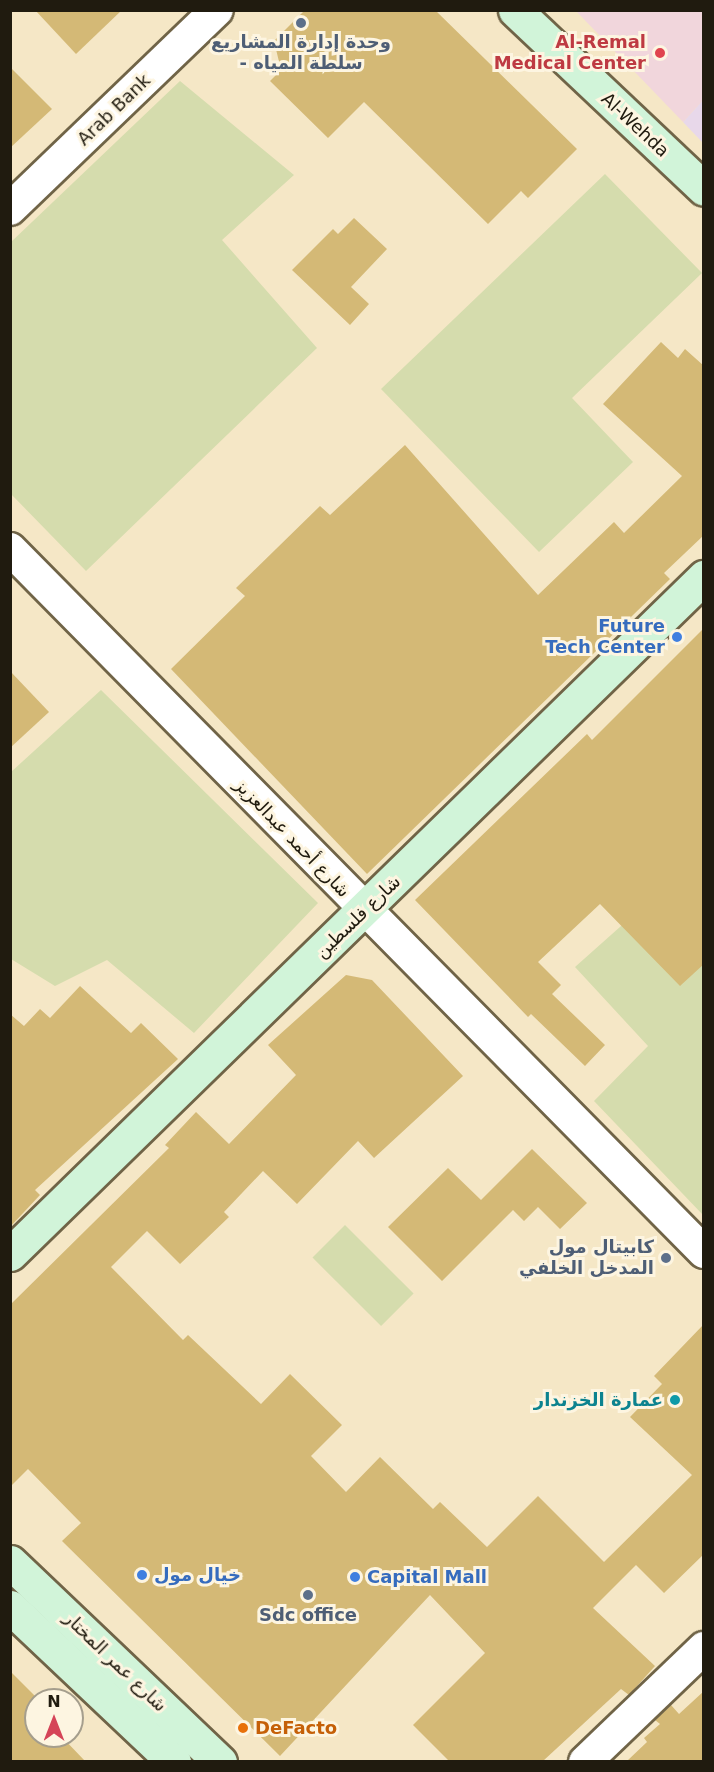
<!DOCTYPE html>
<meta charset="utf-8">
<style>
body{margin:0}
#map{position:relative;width:714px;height:1772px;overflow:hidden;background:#f5e7c6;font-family:"DejaVu Sans","Noto Sans Arabic",sans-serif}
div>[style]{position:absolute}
.education>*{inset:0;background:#e8d8ea}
.medical>*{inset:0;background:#f1d6dc}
.green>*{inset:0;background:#d5dcad;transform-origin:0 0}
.building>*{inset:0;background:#d4b976}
.roads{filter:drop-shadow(2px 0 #706447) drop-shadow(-2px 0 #706447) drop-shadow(0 2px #706447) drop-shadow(0 -2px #706447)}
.street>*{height:32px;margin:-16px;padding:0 16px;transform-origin:16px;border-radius:16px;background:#fff}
.secondary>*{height:33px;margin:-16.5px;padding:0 16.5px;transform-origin:16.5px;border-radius:16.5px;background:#d1f4d9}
.dots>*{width:16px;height:16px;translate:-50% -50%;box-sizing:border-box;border:3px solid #fdf5e1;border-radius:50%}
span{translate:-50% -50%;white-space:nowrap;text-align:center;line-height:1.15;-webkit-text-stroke:6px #fdf5e1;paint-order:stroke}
.service-label{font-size:18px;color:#4e5e75;font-weight:700}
.right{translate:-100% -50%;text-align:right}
.health-label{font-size:18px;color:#be3a42;font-weight:700}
.street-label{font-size:18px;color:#201b0f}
.shop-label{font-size:18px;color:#366cbe;font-weight:700}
.left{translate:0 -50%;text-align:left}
.culture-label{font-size:18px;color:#0d838f;font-weight:700}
.food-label{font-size:18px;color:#c56008;font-weight:700}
.frame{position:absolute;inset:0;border:12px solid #201b0f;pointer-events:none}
.north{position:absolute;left:24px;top:1688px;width:60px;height:60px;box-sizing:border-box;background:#fdf5e1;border:2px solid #a59e8d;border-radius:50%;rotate:0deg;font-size:16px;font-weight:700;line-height:24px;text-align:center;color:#201b0f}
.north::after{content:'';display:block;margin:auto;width:21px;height:27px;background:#d54458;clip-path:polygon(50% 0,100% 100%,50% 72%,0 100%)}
</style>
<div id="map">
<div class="education">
<i style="clip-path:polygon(703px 100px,703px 143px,683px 122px)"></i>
</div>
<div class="medical">
<i style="clip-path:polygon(576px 11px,703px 11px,703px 100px,683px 122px)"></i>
</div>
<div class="green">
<i style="clip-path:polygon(180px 81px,294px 175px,222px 240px,317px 348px,86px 571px,11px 494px,11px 242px)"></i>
<i style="clip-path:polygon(605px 174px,702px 273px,572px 398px,633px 462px,539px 552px,381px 389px)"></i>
<i style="clip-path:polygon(101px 690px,318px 903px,194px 1033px,107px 960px,55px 986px,11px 959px,11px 772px)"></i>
<i style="clip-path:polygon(703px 853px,703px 1215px,594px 1101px,648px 1046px,575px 967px)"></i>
<i style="left:345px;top:1225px;width:97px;height:46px;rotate:45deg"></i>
</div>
<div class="building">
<i style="clip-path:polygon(35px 10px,122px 10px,76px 54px)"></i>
<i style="clip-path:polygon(305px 10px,435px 10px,577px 149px,528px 198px,521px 191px,488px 224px,364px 102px,328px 138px,270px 81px,281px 70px,274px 41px)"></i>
<i style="clip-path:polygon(10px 67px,52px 109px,10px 148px)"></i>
<i style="clip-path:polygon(354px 218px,387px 249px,351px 287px,369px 304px,350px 325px,292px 270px,333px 229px,338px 234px)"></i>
<i style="clip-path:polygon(661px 342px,678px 358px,685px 349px,704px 366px,704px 535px,664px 573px,670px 579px,367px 874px,171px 669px,245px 596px,236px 588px,320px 506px,330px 515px,405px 445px,538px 595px,614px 522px,624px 533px,682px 476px,603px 404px)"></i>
<i style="clip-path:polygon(704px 628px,704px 964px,680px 986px,600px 904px,538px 962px,561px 985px,552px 994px,605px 1045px,585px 1066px,531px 1014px,528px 1017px,415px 900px,587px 734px,592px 740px)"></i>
<i style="clip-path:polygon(10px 671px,49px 712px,10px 748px)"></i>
<i style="clip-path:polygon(346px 975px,372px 980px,463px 1076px,374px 1158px,358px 1141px,297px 1204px,263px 1171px,224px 1212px,229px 1217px,180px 1264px,147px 1231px,111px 1267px,183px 1340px,188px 1335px,261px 1404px,290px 1374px,342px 1425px,311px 1456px,346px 1492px,380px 1457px,433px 1509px,440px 1502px,487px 1547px,538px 1496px,604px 1562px,692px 1475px,630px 1417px,662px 1384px,654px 1376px,704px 1324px,704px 1554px,664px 1593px,636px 1565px,593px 1608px,655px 1666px,629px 1695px,621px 1689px,543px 1761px,449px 1761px,413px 1725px,485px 1653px,430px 1595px,280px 1756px,62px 1541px,81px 1523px,28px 1469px,10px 1487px,10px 1305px,169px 1148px,165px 1145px,196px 1112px,229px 1144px,296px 1075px,268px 1045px)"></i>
<i style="clip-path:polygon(80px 986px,131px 1033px,141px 1023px,178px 1059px,35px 1190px,40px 1195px,10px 1227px,10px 1014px,24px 1026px,40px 1009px,50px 1018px)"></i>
<i style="clip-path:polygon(532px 1149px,587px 1203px,560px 1229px,538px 1207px,524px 1221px,513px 1210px,442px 1281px,388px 1227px,448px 1168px,481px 1200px)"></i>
<i style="clip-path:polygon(10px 1671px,39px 1700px,36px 1736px,61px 1736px,85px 1761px,10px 1761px)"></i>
<i style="clip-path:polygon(704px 1691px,704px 1761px,627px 1761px,647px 1742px,644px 1738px,660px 1724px,655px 1720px,671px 1705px,679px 1714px)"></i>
</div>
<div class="roads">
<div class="street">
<i style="left:10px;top:209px;width:287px;rotate:-43.9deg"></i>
<i style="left:10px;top:549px;width:988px;rotate:45.37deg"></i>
<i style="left:585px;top:1762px;width:165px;rotate:-43.8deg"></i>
</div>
<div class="secondary">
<i style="left:515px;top:10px;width:260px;rotate:43.4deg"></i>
<i style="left:10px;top:1254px;width:970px;rotate:-44.29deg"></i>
<i style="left:10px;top:1562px;width:290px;rotate:43.6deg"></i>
<i style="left:10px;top:1607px;width:226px;rotate:43.4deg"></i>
</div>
</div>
<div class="dots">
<i style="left:301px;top:23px;background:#5c6f8a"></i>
<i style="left:660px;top:53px;background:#e0444e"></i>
<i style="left:677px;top:637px;background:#3f7fe0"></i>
<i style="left:666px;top:1258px;background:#5c6f8a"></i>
<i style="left:675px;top:1400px;background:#0f9aa8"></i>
<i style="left:142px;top:1575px;background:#3f7fe0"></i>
<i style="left:355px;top:1577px;background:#3f7fe0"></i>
<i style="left:308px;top:1595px;background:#5c6f8a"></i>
<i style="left:243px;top:1728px;background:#e8710a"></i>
</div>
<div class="service-label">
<span style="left:301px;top:53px">وحدة إدارة المشاريع<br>- سلطة المياه</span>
<span class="right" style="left:654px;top:1258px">كابيتال مول<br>المدخل الخلفي</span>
<span style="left:308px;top:1615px">Sdc office</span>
</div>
<div class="health-label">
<span class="right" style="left:646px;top:53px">Al-Remal<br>Medical Center</span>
</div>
<div class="street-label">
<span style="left:114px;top:110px;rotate:-44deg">Arab Bank</span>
<span style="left:635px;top:125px;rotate:43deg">Al-Wehda</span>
<span style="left:292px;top:838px;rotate:46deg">شارع أحمد عبدالعزيز</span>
<span style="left:358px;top:917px;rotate:-44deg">شارع فلسطين</span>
<span style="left:115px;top:1662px;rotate:44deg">شارع عمر المختار</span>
</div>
<div class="shop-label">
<span class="right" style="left:665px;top:637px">Future<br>Tech Center</span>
<span class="left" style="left:154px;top:1575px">خيال مول</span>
<span class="left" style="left:367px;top:1577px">Capital Mall</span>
</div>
<div class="culture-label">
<span class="right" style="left:663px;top:1400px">عمارة الخزندار</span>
</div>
<div class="food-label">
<span class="left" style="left:255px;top:1728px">DeFacto</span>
</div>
<div class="frame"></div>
<div class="north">N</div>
</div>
